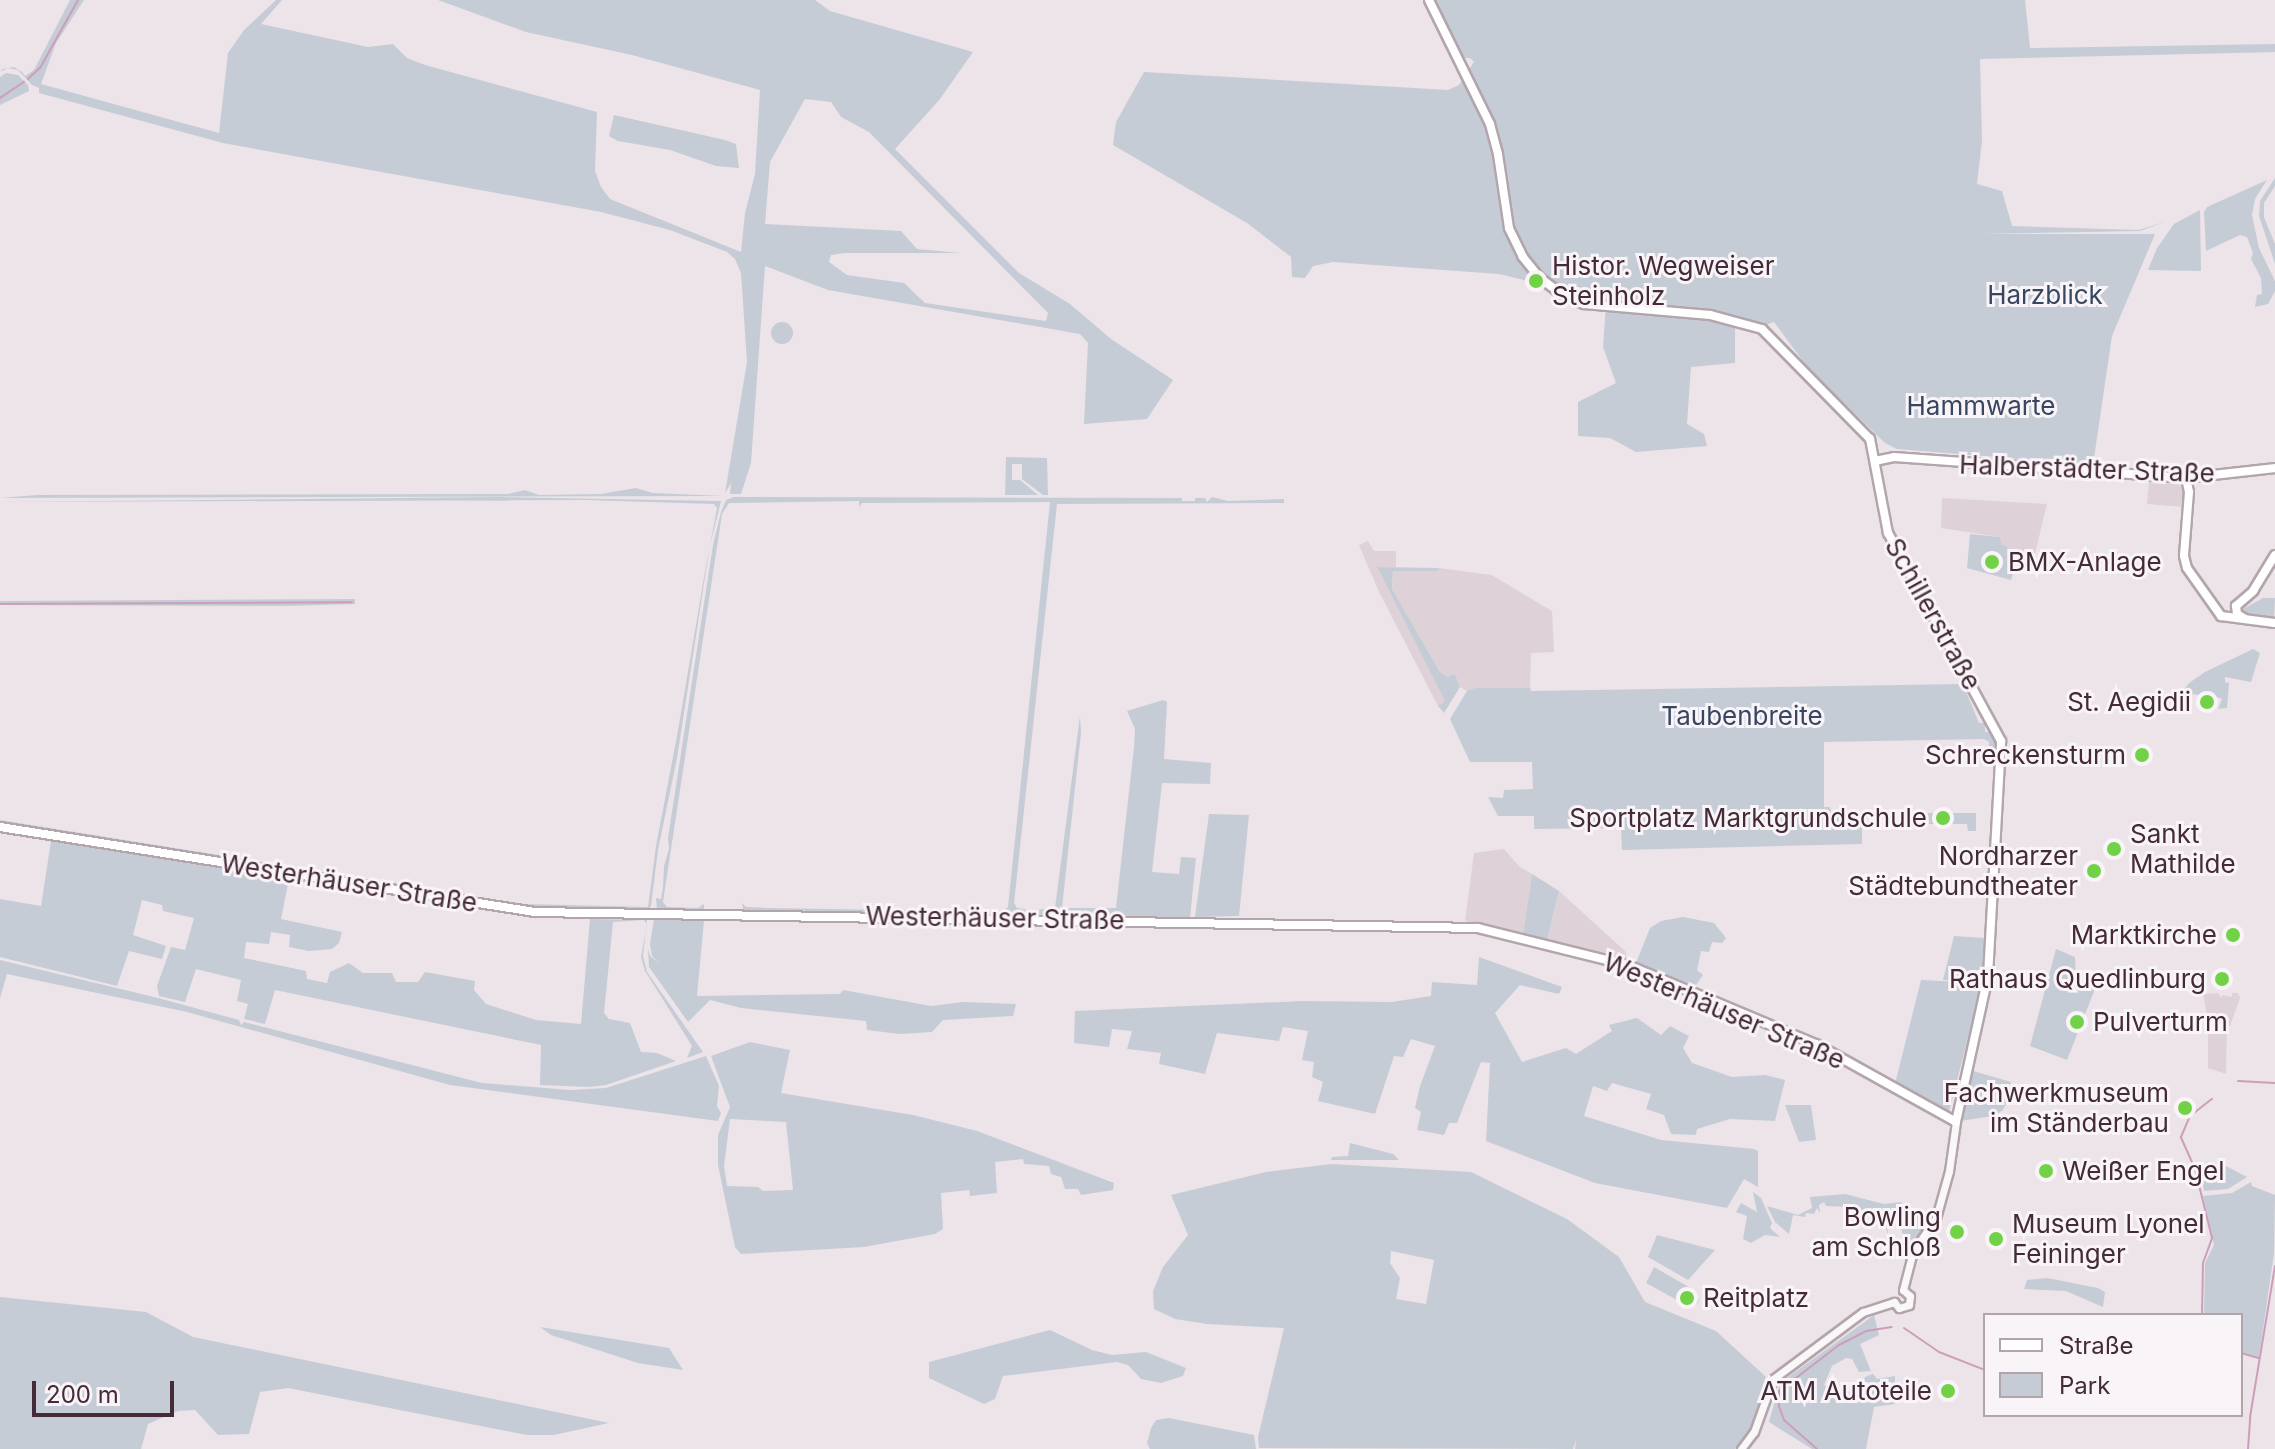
<!DOCTYPE html>
<meta charset="utf-8">
<style>
body{margin:0}
#map{position:relative;width:2275px;height:1449px;overflow:hidden;background:#ece4e8;font-family:Inter,sans-serif}
div>[style]{position:absolute}
.built>*{inset:0;background:#ded2d8}
.green>*{inset:0;background:#c5ccd6}
.round{border-radius:50%}
.stream>*{height:2px;margin:-1px;padding:0 1px;transform-origin:1px;border-radius:1px;background:#cc9ebc}
.roads{filter:drop-shadow(2px 0 #b3a5ac) drop-shadow(-2px 0 #b3a5ac) drop-shadow(0 2px #b3a5ac) drop-shadow(0 -2px #b3a5ac)}
.tertiary>*{height:7px;margin:-3.5px;padding:0 3.5px;transform-origin:3.5px;border-radius:3.5px;background:#faf7f8}
.secondary>*{height:8px;margin:-4px;padding:0 4px;transform-origin:4px;border-radius:4px;background:#fff}
.dots>*{width:22px;height:22px;translate:-50% -50%;box-sizing:border-box;border:4px solid #f9f4f7;border-radius:50%}
span{translate:-50% -50%;white-space:nowrap;text-align:center;line-height:1.15;-webkit-text-stroke:6px #f9f4f7;paint-order:stroke}
.poi-label{font-size:26px;color:#452b38}
.left{translate:0 -50%;text-align:left}
.right{translate:-100% -50%;text-align:right}
.park-label{font-size:26px;color:#374661}
.street-label{font-size:26px;color:#452b38}
.legend{position:absolute;left:1983px;top:1313px;width:260px;height:104px;box-sizing:border-box;background:#f9f4f7;border:2px solid #b1a4ab;margin:0;padding:10px 14px;list-style:none;font-size:24px;color:#452b38}
.legend li{display:flex;align-items:center;gap:16px;height:40px}
.legend b{width:40px;border:2px solid #b1a4ab}
.scale{position:absolute;left:32px;top:1381px;width:142px;height:36px;box-sizing:border-box;border:4px solid #452b38;border-top:0;padding-left:10px;font-size:24px;line-height:28px;white-space:nowrap;color:#452b38;-webkit-text-stroke:6px #f9f4f7;paint-order:stroke}
</style>
<div id="map">
<div class="built">
<i style="clip-path:polygon(2149px 482px,2179px 484px,2184px 491px,2183px 507px,2147px 504px)"></i>
<i style="clip-path:polygon(1942px 498px,2047px 504px,2034px 558px,2000px 544px,2000px 537px,1941px 528px)"></i>
<i style="clip-path:polygon(1368px 541px,1374px 551px,1396px 551px,1396px 567px,1377px 567px,1446px 702px,1438px 706px,1379px 592px,1359px 545px)"></i>
<i style="clip-path:polygon(1439px 568px,1492px 575px,1552px 611px,1554px 652px,1531px 653px,1530px 688px,1475px 688px,1467px 691px,1460px 687px,1455px 674px,1447px 677px,1440px 672px,1392px 589px,1393px 571px,1438px 571px)"></i>
<i style="clip-path:polygon(1504px 849px,1520px 867px,1532px 874px,1523px 934px,1465px 921px,1474px 853px)"></i>
<i style="clip-path:polygon(1559px 891px,1625px 951px,1627px 958px,1547px 940px)"></i>
<i style="clip-path:polygon(2218px 993px,2221px 998px,2222px 995px,2232px 997px,2232px 993px,2238px 993px,2240px 998px,2230px 1026px,2227px 1026px,2226px 1074px,2208px 1068px,2208px 1021px,2203px 994px)"></i>
</div>
<div class="green">
<i style="clip-path:polygon(evenodd,70px 0,84px 0,56px 43px,41px 84px,219px 133px,228px 53px,244px 30px,276px 0,282px 0,261px 24px,368px 47px,393px 44px,407px 58px,425px 65px,597px 112px,595px 171px,601px 187px,610px 199px,741px 252px,745px 213px,755px 174px,760px 90px,632px 55px,526px 32px,438px 0,815px 0,830px 11px,973px 52px,940px 99px,895px 149px,1019px 273px,1070px 304px,1111px 339px,1173px 380px,1147px 419px,1084px 424px,1088px 343px,1080px 334px,828px 290px,765px 266px,751px 463px,741px 494px,730px 494px,731px 483px,725px 493px,747px 362px,741px 273px,735px 259px,727px 252px,670px 230px,601px 212px,223px 143px,39px 93px,39px 88px,32px 85px,18px 70px,8px 68px,0 72px,3px 69px,14px 67px,22px 72px,25px 76px,34px 70px,70px 0,805px 99px,831px 102px,841px 117px,869px 132px,1048px 313px,1046px 321px,925px 303px,904px 283px,847px 275px,829px 262px,831px 255px,844px 253px,961px 253px,917px 249px,901px 231px,765px 224px,770px 162px,805px 99px)"></i>
<i style="clip-path:polygon(1436px 0,2025px 0,2030px 48px,2275px 44px,2275px 52px,1980px 59px,1982px 141px,1977px 184px,2002px 191px,2012px 226px,2139px 230px,2167px 221px,2140px 231px,1979px 234px,2155px 234px,2112px 336px,2093px 465px,1897px 449px,1885px 443px,1808px 368px,1774px 322px,1766px 325px,1740px 317px,1735px 328px,1735px 363px,1691px 367px,1687px 424px,1704px 434px,1707px 446px,1636px 452px,1610px 438px,1578px 436px,1578px 402px,1616px 383px,1603px 347px,1606px 305px,1574px 298px,1542px 277px,1536px 283px,1499px 274px,1333px 262px,1313px 266px,1305px 278px,1292px 277px,1291px 257px,1247px 223px,1113px 145px,1116px 122px,1144px 72px,1448px 90px,1459px 85px,1474px 62px,1470px 58px,1464px 58px)"></i>
<i style="clip-path:polygon(6px 73px,18px 75px,28px 85px,29px 91px,0 105px,0 77px)"></i>
<i style="clip-path:polygon(614px 115px,725px 140px,736px 144px,739px 168px,716px 166px,670px 150px,618px 141px,609px 136px)"></i>
<i style="clip-path:polygon(2275px 178px,2275px 186px,2264px 203px,2264px 217px,2275px 244px,2275px 264px,2259px 216px,2260px 201px)"></i>
<i style="clip-path:polygon(2267px 180px,2255px 199px,2252px 215px,2259px 248px,2275px 281px,2275px 291px,2268px 304px,2255px 307px,2257px 295px,2262px 294px,2261px 278px,2251px 259px,2253px 253px,2247px 237px,2240px 235px,2206px 251px,2204px 212px,2207px 207px)"></i>
<i style="clip-path:polygon(2200px 210px,2201px 271px,2148px 270px,2157px 248px,2174px 224px)"></i>
<i class="round" style="left:771px;top:322px;width:22px;height:22px"></i>
<i style="clip-path:polygon(1006px 457px,1047px 458px,1048px 495px,1043px 495px,1022px 479px,1022px 464px,1012px 464px,1012px 480px,1020px 480px,1038px 495px,1005px 495px)"></i>
<i style="clip-path:polygon(636px 488px,653px 493px,724px 496px,0 498px,37px 495px,508px 494px,525px 490px,539px 495px,601px 494px)"></i>
<i style="clip-path:polygon(498px 497px,721px 501px,710px 545px,677px 758px,658px 850px,651px 906px,647px 911px,538px 910px,0 825px,0 820px,523px 904px,648px 907px,656px 846px,677px 736px,706px 566px,717px 508px,714px 504px,585px 500px,0 502px)"></i>
<i style="clip-path:polygon(734px 497px,1182px 498px,1182px 501px,1195px 501px,1195px 498px,1205px 498px,1207px 502px,1212px 497px,1228px 501px,1284px 499px,1284px 503px,1057px 504px,1014px 903px,1017px 908px,1031px 910px,1055px 908px,1080px 716px,1081px 733px,1062px 908px,1116px 908px,1134px 747px,1135px 729px,1127px 711px,1163px 700px,1167px 702px,1164px 759px,1211px 763px,1210px 784px,1162px 783px,1152px 872px,1179px 874px,1181px 857px,1196px 858px,1190px 918px,1062px 917px,1060px 913px,1058px 917px,896px 914px,896px 910px,1004px 910px,1008px 907px,1050px 502px,862px 503px,859px 507px,859px 501px,729px 503px,722px 514px,663px 902px,667px 907px,698px 908px,704px 904px,704px 912px,657px 909px,656px 898px,661px 899px,663px 887px,664px 866px,669px 849px,668px 838px,713px 545px,721px 512px,726px 500px)"></i>
<i style="clip-path:polygon(1970px 534px,2000px 537px,2001px 544px,2019px 553px,2011px 580px,1967px 568px)"></i>
<i style="clip-path:polygon(1377px 567px,1439px 568px,1438px 571px,1393px 571px,1392px 589px,1440px 672px,1447px 677px,1455px 674px,1460px 687px,1444px 713px,1438px 706px,1445px 701px)"></i>
<i style="clip-path:polygon(2263px 598px,2275px 598px,2274px 618px,2244px 614px,2243px 609px)"></i>
<i style="clip-path:polygon(355px 599px,355px 604px,287px 606px,0 605px,0 601px)"></i>
<i style="clip-path:polygon(2253px 649px,2260px 653px,2251px 682px,2225px 677px,2225px 682px,2229px 683px,2227px 708px,2218px 709px,2222px 699px,2202px 692px,2201px 695px,2191px 694px,2191px 709px,2172px 707px,2189px 683px,2205px 672px)"></i>
<i style="clip-path:polygon(1963px 684px,1979px 723px,1985px 723px,1985px 732px,1992px 732px,1996px 738px,1994px 766px,1988px 765px,1989px 742px,1984px 739px,1824px 742px,1824px 807px,1830px 807px,1831px 812px,1862px 812px,1862px 844px,1622px 850px,1621px 828px,1534px 829px,1534px 816px,1498px 816px,1488px 797px,1503px 798px,1504px 790px,1533px 789px,1532px 762px,1470px 762px,1450px 719px,1467px 691px,1475px 688px,1530px 688px,1531px 691px)"></i>
<i style="clip-path:polygon(1911px 813px,1976px 813px,1976px 831px,1968px 831px,1967px 824px,1910px 824px)"></i>
<i style="clip-path:polygon(1209px 814px,1249px 815px,1239px 916px,1195px 917px)"></i>
<i style="clip-path:polygon(51px 841px,289px 879px,281px 919px,342px 932px,339px 943px,332px 949px,309px 951px,289px 947px,290px 935px,271px 932px,269px 944px,246px 942px,244px 958px,306px 971px,307px 979px,327px 983px,330px 972px,349px 963px,363px 973px,392px 973px,396px 982px,418px 982px,425px 972px,475px 981px,474px 990px,486px 1004px,536px 1020px,581px 1024px,590px 919px,647px 920px,643px 956px,647px 972px,703px 1052px,687px 1058px,692px 1046px,645px 971px,641px 957px,647px 924px,644px 920px,613px 922px,604px 1013px,609px 1019px,630px 1023px,641px 1052px,657px 1053px,676px 1061px,606px 1085px,589px 1087px,540px 1085px,541px 1045px,275px 990px,265px 1024px,244px 1019px,248px 1004px,237px 1001px,241px 980px,196px 969px,185px 1002px,159px 996px,157px 986px,171px 947px,185px 950px,194px 918px,163px 911px,162px 905px,142px 900px,133px 935px,166px 946px,162px 959px,129px 951px,117px 986px,0 957px,0 899px,41px 906px)"></i>
<i style="clip-path:polygon(1532px 874px,1559px 891px,1547px 940px,1523px 934px)"></i>
<i style="clip-path:polygon(742px 903px,746px 907px,768px 908px,891px 910px,891px 914px,808px 913px,804px 910px,797px 914px,744px 913px)"></i>
<i style="clip-path:polygon(1683px 917px,1714px 923px,1726px 938px,1722px 943px,1712px 942px,1709px 952px,1701px 951px,1697px 970px,1703px 975px,1694px 988px,1636px 963px,1650px 928px,1661px 921px)"></i>
<i style="clip-path:polygon(654px 919px,704px 921px,697px 996px,840px 994px,843px 990px,931px 1006px,963px 1002px,1016px 1004px,1013px 1016px,943px 1020px,932px 1032px,900px 1034px,867px 1030px,866px 1021px,741px 1008px,710px 1000px,688px 1022px,649px 967px,648px 949px,650px 956px,659px 963px,652px 956px,650px 944px)"></i>
<i style="clip-path:polygon(1954px 936px,1984px 938px,1982px 981px,1943px 980px)"></i>
<i style="clip-path:polygon(2056px 949px,2075px 957px,2076px 983px,2095px 989px,2067px 1060px,2030px 1046px)"></i>
<i style="clip-path:polygon(1479px 957px,1562px 987px,1559px 994px,1520px 985px,1495px 1013px,1522px 1062px,1566px 1048px,1576px 1054px,1612px 1031px,1609px 1025px,1637px 1018px,1661px 1035px,1670px 1026px,1689px 1036px,1683px 1048px,1692px 1063px,1732px 1077px,1765px 1075px,1785px 1080px,1775px 1121px,1730px 1119px,1697px 1129px,1696px 1135px,1671px 1134px,1664px 1115px,1646px 1109px,1651px 1094px,1612px 1083px,1607px 1091px,1593px 1086px,1584px 1116px,1661px 1140px,1754px 1149px,1758px 1151px,1758px 1187px,1744px 1179px,1727px 1208px,1595px 1183px,1486px 1141px,1490px 1063px,1481px 1062px,1457px 1123px,1449px 1123px,1444px 1135px,1417px 1130px,1421px 1112px,1415px 1108px,1420px 1086px,1435px 1046px,1411px 1039px,1403px 1057px,1394px 1056px,1375px 1114px,1318px 1101px,1323px 1082px,1312px 1077px,1314px 1062px,1302px 1060px,1308px 1031px,1283px 1027px,1279px 1041px,1217px 1033px,1205px 1074px,1159px 1064px,1161px 1053px,1127px 1049px,1132px 1031px,1112px 1029px,1109px 1047px,1074px 1043px,1075px 1011px,1302px 1001px,1392px 1002px,1431px 996px,1432px 982px,1477px 985px)"></i>
<i style="clip-path:polygon(0 960px,158px 998px,239px 1020px,241px 1025px,244px 1022px,482px 1083px,570px 1090px,606px 1088px,706px 1056px,719px 1086px,717px 1106px,721px 1113px,718px 1121px,450px 1085px,187px 1012px,7px 974px,0 998px)"></i>
<i style="clip-path:polygon(1921px 980px,1982px 983px,1949px 1112px,1895px 1084px)"></i>
<i style="clip-path:polygon(evenodd,750px 1042px,790px 1050px,781px 1093px,913px 1115px,977px 1131px,1114px 1183px,1113px 1190px,1081px 1195px,1078px 1189px,1065px 1189px,1061px 1177px,1051px 1174px,1049px 1166px,1024px 1164px,1023px 1159px,995px 1162px,997px 1193px,970px 1196px,969px 1190px,941px 1193px,943px 1229px,935px 1234px,864px 1247px,741px 1254px,735px 1247px,718px 1165px,718px 1135px,730px 1107px,711px 1056px,750px 1042px,730px 1119px,786px 1122px,793px 1190px,763px 1191px,758px 1187px,727px 1186px,724px 1166px,730px 1119px)"></i>
<i style="clip-path:polygon(1973px 1071px,2011px 1082px,2007px 1103px,2002px 1111px,1993px 1116px,1960px 1121px)"></i>
<i style="clip-path:polygon(1785px 1105px,1811px 1105px,1816px 1140px,1799px 1142px)"></i>
<i style="clip-path:polygon(1350px 1143px,1393px 1154px,1399px 1160px,1331px 1160px,1332px 1157px,1348px 1156px)"></i>
<i style="clip-path:polygon(2206px 1162px,2228px 1167px,2247px 1177px,2228px 1189px,2204px 1191px,2202px 1176px)"></i>
<i style="clip-path:polygon(evenodd,1331px 1164px,1471px 1172px,1567px 1219px,1619px 1257px,1645px 1302px,1716px 1331px,1766px 1377px,1755px 1420px,1743px 1441px,1735px 1449px,1575px 1449px,1576px 1440px,1573px 1449px,1259px 1448px,1258px 1437px,1284px 1328px,1207px 1324px,1175px 1319px,1154px 1309px,1153px 1291px,1163px 1267px,1188px 1235px,1171px 1195px,1266px 1172px,1331px 1164px,1391px 1251px,1434px 1260px,1426px 1304px,1396px 1299px,1400px 1278px,1390px 1263px,1391px 1251px)"></i>
<i style="clip-path:polygon(2251px 1182px,2252px 1186px,2275px 1195px,2274px 1253px,2259px 1357px,2241px 1352px,2241px 1315px,2204px 1315px,2205px 1263px,2214px 1245px,2203px 1196px,2232px 1193px)"></i>
<i style="clip-path:polygon(1753px 1192px,1761px 1198px,1772px 1223px,1770px 1228px,1780px 1237px,1765px 1235px,1751px 1243px,1743px 1239px,1747px 1216px,1736px 1212px,1741px 1203px,1757px 1212px)"></i>
<i style="clip-path:polygon(1845px 1194px,1884px 1204px,1901px 1202px,1905px 1217px,1932px 1210px,1933px 1213px,1926px 1229px,1905px 1246px,1899px 1218px,1887px 1221px,1888px 1236px,1885px 1224px,1876px 1224px,1877px 1217px,1852px 1207px,1826px 1206px,1824px 1202px,1819px 1205px,1820px 1213px,1817px 1208px,1814px 1214px,1806px 1213px,1805px 1217px,1793px 1215px,1789px 1234px,1775px 1222px,1767px 1206px,1798px 1215px,1812px 1208px,1810px 1197px)"></i>
<i style="clip-path:polygon(1657px 1235px,1715px 1250px,1688px 1280px,1648px 1257px)"></i>
<i style="clip-path:polygon(1654px 1267px,1694px 1290px,1692px 1296px,1699px 1300px,1697px 1304px,1689px 1300px,1686px 1305px,1646px 1283px)"></i>
<i style="clip-path:polygon(2047px 1278px,2098px 1288px,2105px 1292px,2103px 1307px,2066px 1291px,2024px 1289px,2027px 1280px)"></i>
<i style="clip-path:polygon(0 1297px,146px 1312px,193px 1337px,609px 1423px,554px 1435px,527px 1435px,288px 1388px,260px 1392px,249px 1434px,218px 1435px,195px 1410px,178px 1411px,148px 1424px,141px 1449px,0 1449px)"></i>
<i style="clip-path:polygon(1874px 1315px,1879px 1335px,1860px 1344px,1871px 1371px,1859px 1372px,1852px 1359px,1846px 1358px,1832px 1366px,1824px 1385px,1839px 1392px,1857px 1391px,1859px 1382px,1867px 1376px,1873px 1374px,1877px 1379px,1895px 1376px,1895px 1404px,1874px 1407px,1866px 1449px,1812px 1449px,1769px 1422px,1780px 1383px)"></i>
<i style="clip-path:polygon(540px 1327px,669px 1348px,683px 1370px,638px 1363px,551px 1335px)"></i>
<i style="clip-path:polygon(1050px 1330px,1092px 1350px,1112px 1355px,1146px 1352px,1186px 1368px,1183px 1376px,1161px 1383px,1141px 1379px,1128px 1365px,1117px 1362px,1003px 1376px,995px 1399px,984px 1404px,929px 1378px,929px 1362px)"></i>
<i style="clip-path:polygon(1169px 1418px,1254px 1435px,1256px 1449px,1150px 1449px,1147px 1443px,1151px 1428px,1156px 1420px)"></i>
</div>
<div class="stream">
<i style="left:28px;top:79px;width:16px;rotate:-43deg"></i>
<i style="left:40px;top:68px;width:78px;rotate:-60.8deg"></i>
<i style="left:0;top:98px;width:29px;rotate:-34deg"></i>
<i style="left:0;top:604px;width:352px;rotate:-0.3deg"></i>
<i style="left:2238px;top:1081px;width:37px;rotate:3deg"></i>
<i style="left:2202px;top:1315px;width:52px;rotate:-88.9deg"></i>
<i style="left:2203px;top:1263px;width:27px;rotate:-70deg"></i>
<i style="left:2212px;top:1238px;width:71px;rotate:-103.8deg"></i>
<i style="left:2195px;top:1169px;width:35px;rotate:-114deg"></i>
<i style="left:2181px;top:1137px;width:23px;rotate:-67deg"></i>
<i style="left:2190px;top:1116px;width:28px;rotate:-38deg"></i>
<i style="left:1904px;top:1328px;width:42px;rotate:34.4deg"></i>
<i style="left:1939px;top:1352px;width:49px;rotate:21.4deg"></i>
<i style="left:2241px;top:1353px;width:19px;rotate:16deg"></i>
<i style="left:1817px;top:1449px;width:44px;rotate:-138.7deg"></i>
<i style="left:1784px;top:1420px;width:15px;rotate:-110deg"></i>
<i style="left:1779px;top:1406px;width:15px;rotate:-90deg"></i>
<i style="left:1779px;top:1391px;width:76px;rotate:-37.5deg"></i>
<i style="left:1839px;top:1345px;width:30px;rotate:-27deg"></i>
<i style="left:1866px;top:1331px;width:26px;rotate:-9deg"></i>
<i style="left:2248px;top:1449px;width:32px;rotate:-86deg"></i>
<i style="left:2250px;top:1417px;width:153px;rotate:-80.6deg"></i>
</div>
<div class="roads">
<div class="tertiary">
<i style="left:1903px;top:1290px;width:40px;rotate:-75.6deg"></i>
<i style="left:1913px;top:1251px;width:40px;rotate:-55.1deg"></i>
<i style="left:1936px;top:1218px;width:49px;rotate:-74.5deg"></i>
<i style="left:1949px;top:1171px;width:49px;rotate:-81.9deg"></i>
<i style="left:1894px;top:1302px;width:8px;rotate:50deg"></i>
<i style="left:1899px;top:1308px;width:10px;rotate:-17deg"></i>
<i style="left:1909px;top:1305px;width:9px;rotate:-84deg"></i>
<i style="left:1910px;top:1296px;width:9px;rotate:-139deg"></i>
<i style="left:1741px;top:1449px;width:21px;rotate:-53deg"></i>
<i style="left:1754px;top:1432px;width:56px;rotate:-70.3deg"></i>
<i style="left:1773px;top:1379px;width:112px;rotate:-36.7deg"></i>
<i style="left:1863px;top:1312px;width:33px;rotate:-18deg"></i>
</div>
<div class="secondary">
<i style="left:1875px;top:461px;width:19px;rotate:-12deg"></i>
<i style="left:1894px;top:457px;width:293px;rotate:4.1deg"></i>
<i style="left:2186px;top:478px;width:90px;rotate:-6.4deg"></i>
<i style="left:2186px;top:478px;width:14px;rotate:78deg"></i>
<i style="left:2189px;top:492px;width:64px;rotate:94.5deg"></i>
<i style="left:2184px;top:556px;width:12px;rotate:76deg"></i>
<i style="left:2187px;top:568px;width:59px;rotate:54.7deg"></i>
<i style="left:2221px;top:616px;width:54px;rotate:7.4deg"></i>
<i style="left:2245px;top:619px;width:9px;rotate:-148deg"></i>
<i style="left:2237px;top:614px;width:8px;rotate:-97deg"></i>
<i style="left:2236px;top:606px;width:23px;rotate:-41deg"></i>
<i style="left:2253px;top:591px;width:42px;rotate:-58.6deg"></i>
<i style="left:0;top:827px;width:542px;rotate:9.03deg"></i>
<i style="left:535px;top:912px;width:943px;rotate:0.97deg"></i>
<i style="left:1478px;top:928px;width:157px;rotate:14deg"></i>
<i style="left:1630px;top:966px;width:202px;rotate:22.8deg"></i>
<i style="left:1816px;top:1044px;width:160px;rotate:29.1deg"></i>
<i style="left:1956px;top:1122px;width:149px;rotate:-77.6deg"></i>
<i style="left:1988px;top:976px;width:235px;rotate:-86.8deg"></i>
<i style="left:2001px;top:741px;width:237px;rotate:-118.5deg"></i>
<i style="left:1888px;top:533px;width:96px;rotate:-100.8deg"></i>
<i style="left:1870px;top:439px;width:154px;rotate:-134.5deg"></i>
<i style="left:1762px;top:329px;width:54px;rotate:-164.9deg"></i>
<i style="left:1710px;top:315px;width:126px;rotate:-175deg"></i>
<i style="left:1584px;top:304px;width:26px;rotate:-155deg"></i>
<i style="left:1560px;top:293px;width:26px;rotate:-143deg"></i>
<i style="left:1539px;top:277px;width:26px;rotate:-129deg"></i>
<i style="left:1523px;top:257px;width:32px;rotate:-116deg"></i>
<i style="left:1509px;top:228px;width:75px;rotate:-98.5deg"></i>
<i style="left:1498px;top:154px;width:31px;rotate:-105deg"></i>
<i style="left:1490px;top:124px;width:138px;rotate:-116.2deg"></i>
</div>
</div>
<div class="dots">
<i style="left:1536px;top:281px;background:#72d247"></i>
<i style="left:1992px;top:562px;background:#72d247"></i>
<i style="left:2207px;top:702px;background:#72d247"></i>
<i style="left:2142px;top:755px;background:#72d247"></i>
<i style="left:1943px;top:818px;background:#72d247"></i>
<i style="left:2114px;top:849px;background:#72d247"></i>
<i style="left:2094px;top:871px;background:#72d247"></i>
<i style="left:2233px;top:935px;background:#72d247"></i>
<i style="left:2222px;top:979px;background:#72d247"></i>
<i style="left:2077px;top:1022px;background:#72d247"></i>
<i style="left:2185px;top:1108px;background:#72d247"></i>
<i style="left:2046px;top:1171px;background:#72d247"></i>
<i style="left:1957px;top:1232px;background:#72d247"></i>
<i style="left:1996px;top:1239px;background:#72d247"></i>
<i style="left:1687px;top:1298px;background:#72d247"></i>
<i style="left:1948px;top:1391px;background:#72d247"></i>
</div>
<div class="poi-label">
<span class="left" style="left:1552px;top:281px">Histor. Wegweiser<br>Steinholz</span>
<span class="left" style="left:2008px;top:562px">BMX-Anlage</span>
<span class="right" style="left:2191px;top:702px">St. Aegidii</span>
<span class="right" style="left:2126px;top:755px">Schreckensturm</span>
<span class="right" style="left:1927px;top:818px">Sportplatz Marktgrundschule</span>
<span class="left" style="left:2130px;top:849px">Sankt<br>Mathilde</span>
<span class="right" style="left:2078px;top:871px">Nordharzer<br>Städtebundtheater</span>
<span class="right" style="left:2217px;top:935px">Marktkirche</span>
<span class="right" style="left:2206px;top:979px">Rathaus Quedlinburg</span>
<span class="left" style="left:2093px;top:1022px">Pulverturm</span>
<span class="right" style="left:2169px;top:1108px">Fachwerkmuseum<br>im Ständerbau</span>
<span class="left" style="left:2062px;top:1171px">Weißer Engel</span>
<span class="right" style="left:1941px;top:1232px">Bowling<br>am Schloß</span>
<span class="left" style="left:2012px;top:1239px">Museum Lyonel<br>Feininger</span>
<span class="left" style="left:1703px;top:1298px">Reitplatz</span>
<span class="right" style="left:1932px;top:1391px">ATM Autoteile</span>
</div>
<div class="park-label">
<span style="left:2045px;top:295px">Harzblick</span>
<span style="left:1981px;top:406px">Hammwarte</span>
<span style="left:1742px;top:716px">Taubenbreite</span>
</div>
<div class="street-label">
<span style="left:2087px;top:469px;rotate:2deg">Halberstädter Straße</span>
<span style="left:1933px;top:614px;rotate:61deg">Schillerstraße</span>
<span style="left:349px;top:883px;rotate:9deg">Westerhäuser Straße</span>
<span style="left:995px;top:918px;rotate:1deg">Westerhäuser Straße</span>
<span style="left:1724px;top:1011px;rotate:23deg">Westerhäuser Straße</span>
</div>
<ul class="legend">
<li><b style="height:10px;background:#fff"></b>Straße</li>
<li><b style="height:22px;background:#c5ccd6"></b>Park</li>
</ul>
<div class="scale">200 m</div>
</div>
